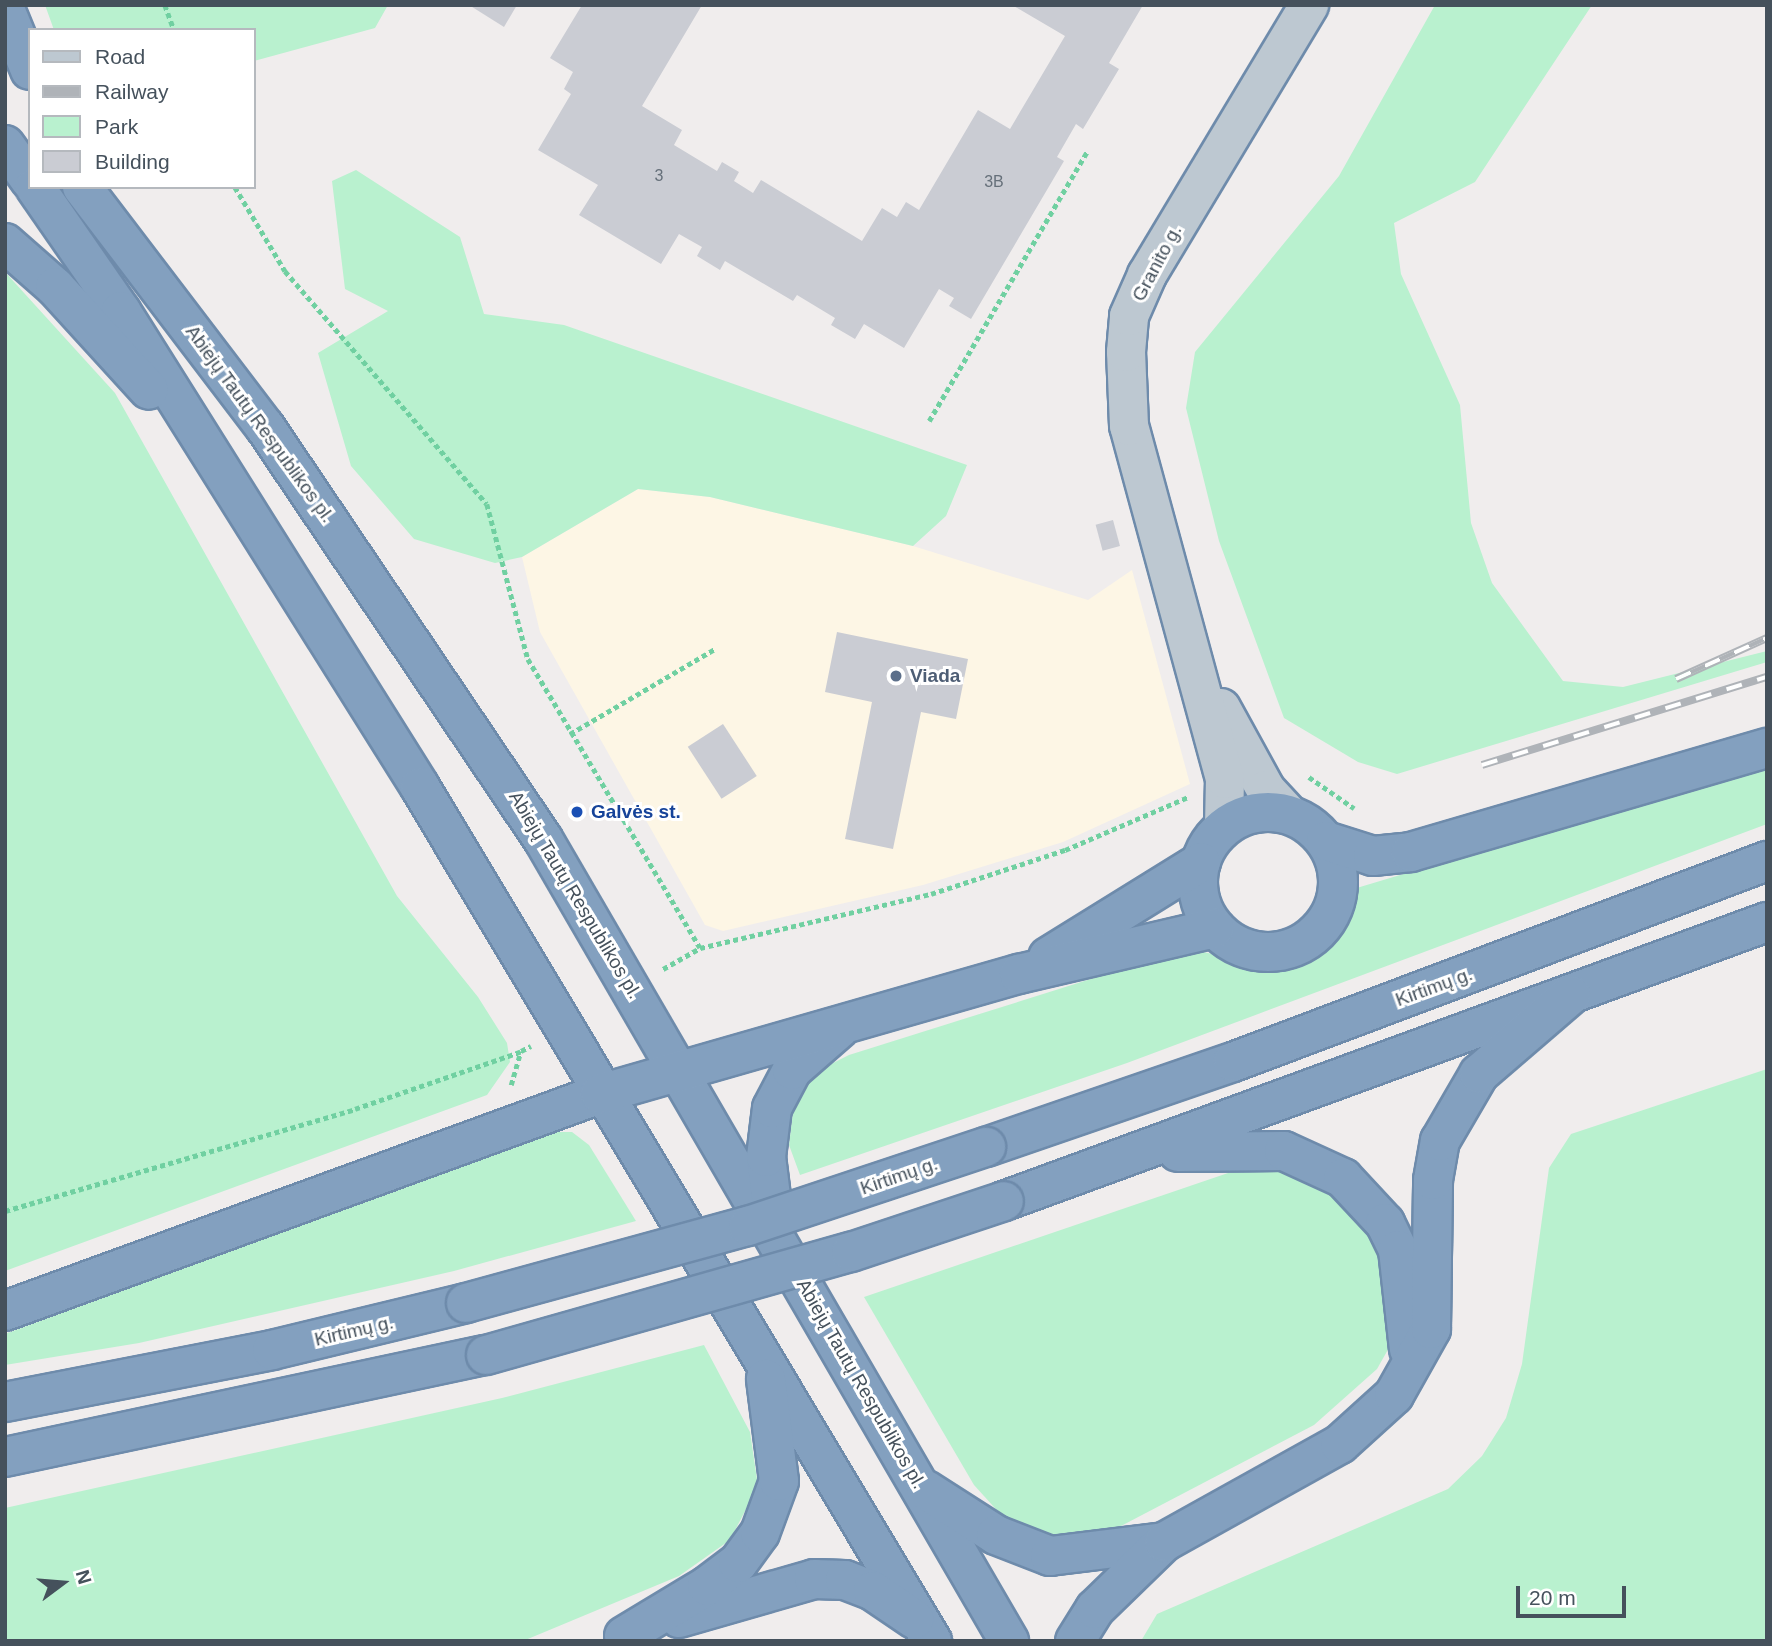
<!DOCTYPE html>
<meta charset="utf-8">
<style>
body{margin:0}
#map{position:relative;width:1772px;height:1646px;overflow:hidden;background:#f0eded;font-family:Helvetica,sans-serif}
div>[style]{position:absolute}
.commercial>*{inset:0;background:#fdf6e5}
.green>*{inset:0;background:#b9f1cf}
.building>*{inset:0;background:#caccd3;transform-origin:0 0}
.path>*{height:4.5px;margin-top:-2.25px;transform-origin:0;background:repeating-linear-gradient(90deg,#70d0a1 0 5px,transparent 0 8.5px)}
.roads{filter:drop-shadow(2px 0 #6e8bab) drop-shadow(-2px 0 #6e8bab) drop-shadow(0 2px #6e8bab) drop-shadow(0 -2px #6e8bab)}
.minor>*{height:38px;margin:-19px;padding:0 19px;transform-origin:19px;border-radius:19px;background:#bdc8d1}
.highway>*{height:38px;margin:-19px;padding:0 19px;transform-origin:19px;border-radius:19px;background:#83a0bf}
.highway>.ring{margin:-19px;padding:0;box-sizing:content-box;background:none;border:38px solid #83a0bf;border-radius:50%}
.rail>*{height:8px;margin-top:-4px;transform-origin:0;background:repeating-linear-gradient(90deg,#fff 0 16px,#afb3b8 0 32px);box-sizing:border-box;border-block:2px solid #afb3b8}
.bridges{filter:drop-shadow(2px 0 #6e8bab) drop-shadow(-2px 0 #6e8bab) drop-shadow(0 2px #6e8bab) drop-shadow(0 -2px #6e8bab)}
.highway-bridge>*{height:38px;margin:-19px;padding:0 19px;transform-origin:19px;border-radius:19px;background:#83a0bf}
.dots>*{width:19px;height:19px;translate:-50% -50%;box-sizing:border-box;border:4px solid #fff;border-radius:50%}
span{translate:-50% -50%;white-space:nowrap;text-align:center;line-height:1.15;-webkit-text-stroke:6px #fff;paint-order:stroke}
.number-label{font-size:16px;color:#66707a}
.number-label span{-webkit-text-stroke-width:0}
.street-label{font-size:19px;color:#45515c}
.service-label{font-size:19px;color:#4e5e75;font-weight:700}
.left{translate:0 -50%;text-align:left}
.transit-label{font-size:19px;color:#164399;font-weight:700}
.frame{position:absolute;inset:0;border:7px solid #45515c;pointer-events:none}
.legend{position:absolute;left:28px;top:28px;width:228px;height:161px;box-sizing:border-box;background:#fff;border:2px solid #b5b9be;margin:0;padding:9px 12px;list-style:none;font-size:21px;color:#45515c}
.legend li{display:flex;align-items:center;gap:14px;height:35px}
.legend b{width:35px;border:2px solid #b5b9be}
.north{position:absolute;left:28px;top:1548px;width:70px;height:70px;-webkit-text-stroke:5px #fff;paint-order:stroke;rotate:74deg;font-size:19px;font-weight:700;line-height:28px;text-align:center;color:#45515c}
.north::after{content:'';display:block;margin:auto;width:24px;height:32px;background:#45515c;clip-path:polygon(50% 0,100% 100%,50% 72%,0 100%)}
.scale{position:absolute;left:1516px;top:1586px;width:110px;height:32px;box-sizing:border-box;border:4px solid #45515c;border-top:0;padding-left:9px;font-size:21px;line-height:24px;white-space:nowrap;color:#45515c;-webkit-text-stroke:5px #fff;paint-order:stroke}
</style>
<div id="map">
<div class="commercial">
<i style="clip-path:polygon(638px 489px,710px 497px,913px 546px,1088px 600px,1132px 570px,1190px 784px,1063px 842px,923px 885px,723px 931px,705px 925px,540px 632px,522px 557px)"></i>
</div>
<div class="green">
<i style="clip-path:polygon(45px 5px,388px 5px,375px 28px,254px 61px,254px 30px,54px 30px)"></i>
<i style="clip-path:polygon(1435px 5px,1592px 5px,1475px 182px,1394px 223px,1401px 274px,1460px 405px,1471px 523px,1492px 583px,1563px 681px,1623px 687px,1767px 651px,1767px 662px,1397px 774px,1358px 762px,1284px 718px,1219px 541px,1186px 408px,1195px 352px,1339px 176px)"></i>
<i style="clip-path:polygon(356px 170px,460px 237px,484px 314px,564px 325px,967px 465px,946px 516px,913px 546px,710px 497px,638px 489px,522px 557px,495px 563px,414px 539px,351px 466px,318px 353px,388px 311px,345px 289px,332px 181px)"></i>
<i style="clip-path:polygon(5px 272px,115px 393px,397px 896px,478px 997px,507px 1043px,510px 1062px,487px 1095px,5px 1271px)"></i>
<i style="clip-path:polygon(1767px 765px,1767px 824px,1127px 1063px,800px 1175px,789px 1145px,794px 1102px,811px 1074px,849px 1055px,1164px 956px,1199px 951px,1266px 966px,1295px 962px,1332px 940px,1350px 890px)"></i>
<i style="clip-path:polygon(1767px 1069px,1767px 1641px,1141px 1641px,1157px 1614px,1448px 1489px,1482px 1456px,1506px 1418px,1522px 1364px,1549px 1168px,1571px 1134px)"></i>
<i style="clip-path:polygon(553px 1132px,572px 1132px,589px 1145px,636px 1221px,454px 1271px,139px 1343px,5px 1365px,5px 1334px)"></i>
<i style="clip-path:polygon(1276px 1165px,1331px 1187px,1380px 1241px,1390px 1346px,1377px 1369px,1314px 1425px,1100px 1537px,1061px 1544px,1003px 1517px,974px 1485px,864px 1297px,1231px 1172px)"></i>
<i style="clip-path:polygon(704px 1345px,750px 1432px,758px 1486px,730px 1540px,679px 1576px,523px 1641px,5px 1641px,5px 1508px,502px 1398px)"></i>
</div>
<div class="building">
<i style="clip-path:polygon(469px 5px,517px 5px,504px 27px)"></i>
<i style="clip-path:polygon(582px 5px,702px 5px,642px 106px,682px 130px,674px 145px,717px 171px,722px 162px,739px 172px,734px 181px,753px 193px,761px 180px,862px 241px,882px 208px,897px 217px,906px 202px,919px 210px,978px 110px,1010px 129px,1065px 36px,1012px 5px,1143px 5px,1109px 63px,1119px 69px,1083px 129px,1076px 124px,1057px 157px,1064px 161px,971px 319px,949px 306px,954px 298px,939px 289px,904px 348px,864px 324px,855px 339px,831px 325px,835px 318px,797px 295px,793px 301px,725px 261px,720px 270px,697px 256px,702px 247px,679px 234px,661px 264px,579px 215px,598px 185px,538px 150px,571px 94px,564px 89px,573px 72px,550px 58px)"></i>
<i style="left:1113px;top:520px;width:27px;height:18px;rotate:75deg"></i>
<i style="clip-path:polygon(837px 632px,968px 659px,956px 719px,921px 712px,893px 849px,845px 839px,872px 702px,825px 692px)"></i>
<i style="left:723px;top:724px;width:62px;height:42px;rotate:57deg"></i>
</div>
<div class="path">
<i style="left:165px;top:5px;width:27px;rotate:70deg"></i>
<i style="left:235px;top:187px;width:98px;rotate:59.2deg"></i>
<i style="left:285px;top:271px;width:308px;rotate:49.1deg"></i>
<i style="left:487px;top:504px;width:160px;rotate:75.2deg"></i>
<i style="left:528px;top:659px;width:336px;rotate:59.2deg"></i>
<i style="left:929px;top:421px;width:312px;rotate:-59.6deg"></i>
<i style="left:570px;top:734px;width:168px;rotate:-30.4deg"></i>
<i style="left:1309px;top:777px;width:55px;rotate:34.6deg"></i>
<i style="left:663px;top:969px;width:43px;rotate:-29.6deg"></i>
<i style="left:700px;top:948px;width:237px;rotate:-13.2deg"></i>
<i style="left:931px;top:894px;width:141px;rotate:-18.2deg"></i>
<i style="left:1065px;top:850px;width:134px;rotate:-23.3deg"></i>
<i style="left:511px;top:1085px;width:35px;rotate:-74deg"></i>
<i style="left:521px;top:1051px;width:11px;rotate:-27deg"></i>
<i style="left:5px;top:1211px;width:365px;rotate:-16.2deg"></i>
<i style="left:355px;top:1109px;width:175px;rotate:-19.1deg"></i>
</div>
<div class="roads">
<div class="minor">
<i style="left:1221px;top:708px;width:94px;rotate:61.2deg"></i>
<i style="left:1266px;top:790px;width:33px;rotate:47deg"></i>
<i style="left:1224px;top:826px;width:47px;rotate:-88.8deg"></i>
<i style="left:1225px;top:779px;width:366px;rotate:-105.2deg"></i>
<i style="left:1129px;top:426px;width:74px;rotate:-92.3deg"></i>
<i style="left:1126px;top:352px;width:36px;rotate:-85deg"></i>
<i style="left:1129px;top:316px;width:45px;rotate:-66.3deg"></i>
<i style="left:1147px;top:275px;width:315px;rotate:-59deg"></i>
</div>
<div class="highway">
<i style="left:5px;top:9px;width:66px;rotate:67.7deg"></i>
<i style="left:5px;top:145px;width:43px;rotate:54.5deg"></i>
<i style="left:35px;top:187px;width:151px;rotate:55.3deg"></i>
<i style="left:121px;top:311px;width:562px;rotate:57.86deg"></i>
<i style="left:420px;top:787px;width:996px;rotate:59.06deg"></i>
<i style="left:82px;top:187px;width:302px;rotate:52.7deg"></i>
<i style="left:265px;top:427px;width:497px;rotate:56deg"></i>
<i style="left:543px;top:839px;width:928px;rotate:59.84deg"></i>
<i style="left:5px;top:243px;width:67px;rotate:41.3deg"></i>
<i style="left:55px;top:287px;width:139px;rotate:47.6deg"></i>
<i class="ring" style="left:1198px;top:812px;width:102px;height:102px"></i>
<i style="left:1326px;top:841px;width:49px;rotate:17.7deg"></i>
<i style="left:1373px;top:856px;width:38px;rotate:-6deg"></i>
<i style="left:1411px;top:852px;width:371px;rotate:-16.3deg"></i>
<i style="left:1048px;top:957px;width:180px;rotate:-31.8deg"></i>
<i style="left:986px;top:1147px;width:261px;rotate:-19deg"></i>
<i style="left:1233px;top:1062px;width:571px;rotate:-20.63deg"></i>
<i style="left:1178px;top:1152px;width:106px;rotate:-0.5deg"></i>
<i style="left:1284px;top:1151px;width:65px;rotate:24.6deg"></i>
<i style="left:1343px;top:1178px;width:62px;rotate:47deg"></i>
<i style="left:1385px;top:1223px;width:30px;rotate:64deg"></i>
<i style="left:1398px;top:1250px;width:100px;rotate:83.7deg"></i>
<i style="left:1004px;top:1201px;width:812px;rotate:-20.09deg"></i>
<i style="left:774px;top:1220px;width:64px;rotate:-97.2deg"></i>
<i style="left:766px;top:1157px;width:49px;rotate:-83deg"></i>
<i style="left:772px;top:1108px;width:43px;rotate:-62.2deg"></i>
<i style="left:792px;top:1070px;width:64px;rotate:-41.2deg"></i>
<i style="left:5px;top:1311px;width:633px;rotate:-20.04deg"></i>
<i style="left:600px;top:1094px;width:436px;rotate:-16deg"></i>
<i style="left:1019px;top:974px;width:201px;rotate:-13.2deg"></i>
<i style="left:5px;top:1402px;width:272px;rotate:-11deg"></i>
<i style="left:272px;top:1350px;width:200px;rotate:-13.6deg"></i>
<i style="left:5px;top:1457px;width:492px;rotate:-12deg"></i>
<i style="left:926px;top:1490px;width:83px;rotate:32.7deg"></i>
<i style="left:996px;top:1535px;width:58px;rotate:21.3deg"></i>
<i style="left:1050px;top:1556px;width:115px;rotate:-7deg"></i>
<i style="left:679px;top:1618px;width:141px;rotate:-16.1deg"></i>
<i style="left:814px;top:1579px;width:31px;rotate:2deg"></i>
<i style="left:845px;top:1580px;width:30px;rotate:21deg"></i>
<i style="left:873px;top:1591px;width:50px;rotate:34.3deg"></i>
<i style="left:624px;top:1636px;width:97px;rotate:-31.1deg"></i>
<i style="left:707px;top:1586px;width:39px;rotate:-37deg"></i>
<i style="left:738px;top:1563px;width:37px;rotate:-54deg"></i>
<i style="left:760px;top:1533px;width:55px;rotate:-69.9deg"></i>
<i style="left:779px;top:1481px;width:103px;rotate:-97.3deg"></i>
<i style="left:1075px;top:1641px;width:38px;rotate:-58deg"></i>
<i style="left:1095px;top:1609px;width:96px;rotate:-44.2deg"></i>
<i style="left:1164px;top:1542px;width:201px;rotate:-29.1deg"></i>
<i style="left:1340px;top:1444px;width:73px;rotate:-42.2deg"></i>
<i style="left:1394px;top:1395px;width:76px;rotate:-60.7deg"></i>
<i style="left:1431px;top:1329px;width:149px;rotate:-89.2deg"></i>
<i style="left:1433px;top:1180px;width:40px;rotate:-80deg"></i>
<i style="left:1440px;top:1141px;width:78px;rotate:-59.8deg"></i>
<i style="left:1479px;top:1074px;width:121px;rotate:-40.7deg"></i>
</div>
</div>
<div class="rail">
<i style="left:1676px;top:679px;width:100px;rotate:-24.3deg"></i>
<i style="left:1482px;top:765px;width:298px;rotate:-17.2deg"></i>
</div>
<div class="bridges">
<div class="highway-bridge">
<i style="left:466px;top:1303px;width:292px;rotate:-15.3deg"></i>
<i style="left:748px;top:1226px;width:251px;rotate:-18.4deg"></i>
<i style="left:486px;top:1355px;width:379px;rotate:-15.8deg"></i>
<i style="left:851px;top:1252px;width:161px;rotate:-18.4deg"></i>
</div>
</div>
<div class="dots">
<i style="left:896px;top:676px;background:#5c6f8a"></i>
<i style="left:577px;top:812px;background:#1a4fb4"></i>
</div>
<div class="number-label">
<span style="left:659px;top:176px">3</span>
<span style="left:994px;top:182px">3B</span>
</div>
<div class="street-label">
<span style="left:1157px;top:263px;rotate:-62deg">Granito g.</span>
<span style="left:260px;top:424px;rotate:54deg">Abiejų Tautų Respublikos pl.</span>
<span style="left:575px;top:895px;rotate:59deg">Abiejų Tautų Respublikos pl.</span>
<span style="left:1434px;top:987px;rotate:-20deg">Kirtimų g.</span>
<span style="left:899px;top:1176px;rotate:-19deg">Kirtimų g.</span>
<span style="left:354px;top:1331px;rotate:-13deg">Kirtimų g.</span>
<span style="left:861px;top:1384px;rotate:60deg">Abiejų Tautų Respublikos pl.</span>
</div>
<div class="service-label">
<span class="left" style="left:910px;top:676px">Viada</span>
</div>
<div class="transit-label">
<span class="left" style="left:591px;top:812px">Galvės st.</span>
</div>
<div class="frame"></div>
<ul class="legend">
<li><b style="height:9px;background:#bdc8d1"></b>Road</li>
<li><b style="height:9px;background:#afb3b8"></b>Railway</li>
<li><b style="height:19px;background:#b9f1cf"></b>Park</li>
<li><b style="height:19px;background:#caccd3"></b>Building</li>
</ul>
<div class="north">N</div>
<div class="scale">20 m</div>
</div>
